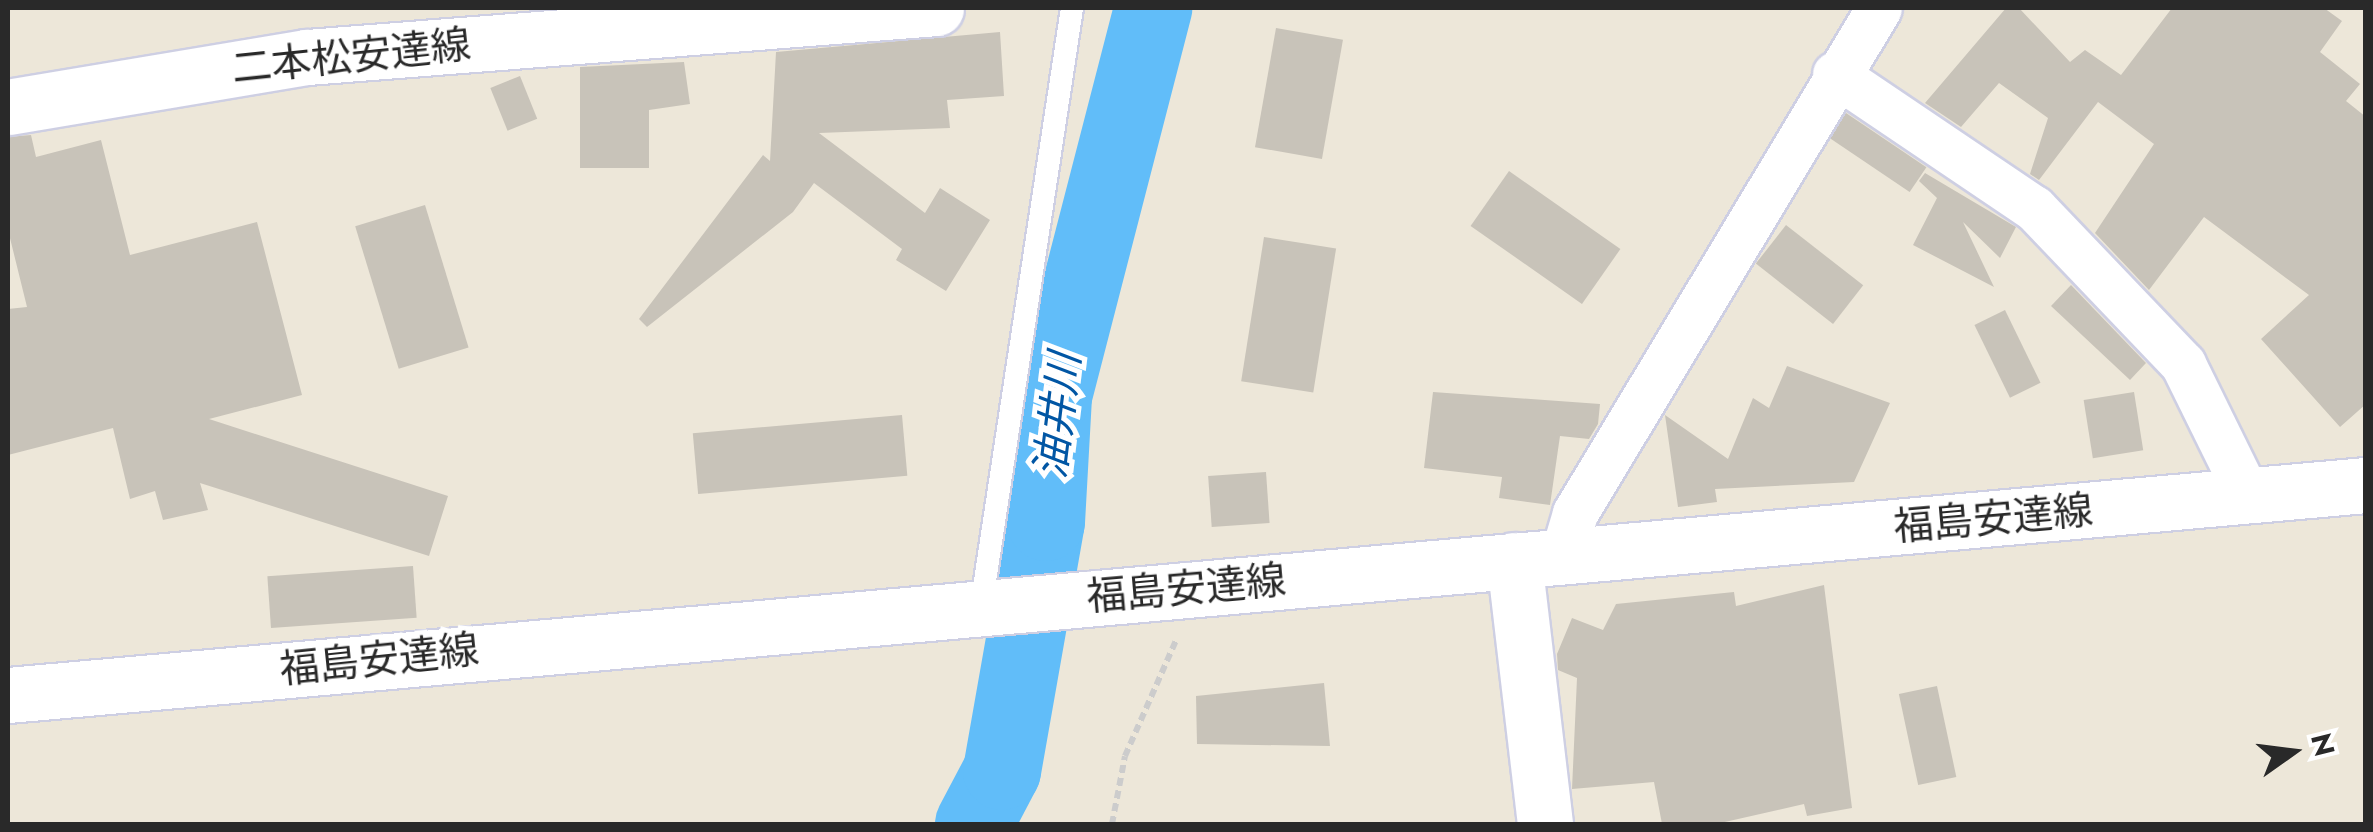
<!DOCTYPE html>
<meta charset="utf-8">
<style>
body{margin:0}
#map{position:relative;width:2373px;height:832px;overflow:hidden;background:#ede7d9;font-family:Jost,"Noto Sans JP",sans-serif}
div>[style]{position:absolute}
.river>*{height:78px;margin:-39px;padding:0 39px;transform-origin:39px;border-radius:39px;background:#61bdf9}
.building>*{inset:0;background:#c8c3b9;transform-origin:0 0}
.path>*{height:6px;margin-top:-3px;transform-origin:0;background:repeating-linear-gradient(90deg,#ccc 0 8px,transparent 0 13px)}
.roads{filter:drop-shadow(2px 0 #cecfe3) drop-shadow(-2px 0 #cecfe3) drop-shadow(0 2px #cecfe3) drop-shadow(0 -2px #cecfe3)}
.service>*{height:22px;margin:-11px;padding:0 11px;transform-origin:11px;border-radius:11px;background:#fff}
.minor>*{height:45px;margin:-22.5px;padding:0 22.5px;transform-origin:22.5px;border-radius:22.5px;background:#fff}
.tertiary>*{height:55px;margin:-27.5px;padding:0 27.5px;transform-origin:27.5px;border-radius:27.5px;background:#fff}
.secondary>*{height:55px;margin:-27.5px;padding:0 27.5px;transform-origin:27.5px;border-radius:27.5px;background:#fff}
span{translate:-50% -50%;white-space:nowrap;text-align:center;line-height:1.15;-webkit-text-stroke:10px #fff;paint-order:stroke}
.street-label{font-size:40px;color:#292929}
.water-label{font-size:42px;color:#0156a4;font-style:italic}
.frame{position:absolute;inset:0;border:10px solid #292929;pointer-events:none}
.north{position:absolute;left:2243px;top:702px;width:100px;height:100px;-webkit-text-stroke:8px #fff;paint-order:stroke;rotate:76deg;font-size:28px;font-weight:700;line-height:40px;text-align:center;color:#292929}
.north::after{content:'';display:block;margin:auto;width:35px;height:45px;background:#292929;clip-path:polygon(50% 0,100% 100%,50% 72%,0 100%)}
</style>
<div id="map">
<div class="river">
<i style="left:974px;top:824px;width:60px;rotate:-62.2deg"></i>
<i style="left:1002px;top:771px;width:253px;rotate:-80deg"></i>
<i style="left:1046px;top:522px;width:126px;rotate:-86.8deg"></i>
<i style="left:1053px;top:396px;width:401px;rotate:-75.5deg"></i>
</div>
<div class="building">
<i style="clip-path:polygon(2006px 8px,2019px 8px,2070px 62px,2085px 50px,2121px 75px,2172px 8px,2324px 8px,2342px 21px,2320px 52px,2360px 84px,2346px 101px,2366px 117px,2366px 404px,2340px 427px,2261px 339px,2309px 295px,2204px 217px,2149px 290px,2095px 233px,2154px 144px,2098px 102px,2039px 180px,2030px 174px,2048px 118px,1999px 83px,1961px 127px,1925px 103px)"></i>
<i style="left:1276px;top:28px;width:68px;height:121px;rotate:10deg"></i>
<i style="clip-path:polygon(1000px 32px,1004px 96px,947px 100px,950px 128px,819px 133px,925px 213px,940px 188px,990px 220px,946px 291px,896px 260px,902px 249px,814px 183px,793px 212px,647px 327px,639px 319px,763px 155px,770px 161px,776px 52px)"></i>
<i style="clip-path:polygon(684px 62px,690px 104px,649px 110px,649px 168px,580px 168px,580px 67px)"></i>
<i style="left:520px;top:76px;width:46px;height:32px;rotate:68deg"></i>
<i style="left:1846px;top:113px;width:97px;height:30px;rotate:34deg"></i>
<i style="clip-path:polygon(31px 135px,36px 157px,101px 140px,130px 255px,257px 222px,302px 395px,209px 419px,448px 496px,429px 556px,200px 483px,208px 510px,163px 520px,155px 491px,130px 499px,113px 428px,8px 455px,8px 309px,27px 307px,8px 230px,8px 137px)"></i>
<i style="left:1509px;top:171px;width:136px;height:67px;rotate:35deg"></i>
<i style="clip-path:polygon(1925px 173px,2016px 227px,2000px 258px,1963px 222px,1994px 287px,1913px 245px,1937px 198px,1919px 181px)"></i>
<i style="left:425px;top:205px;width:149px;height:73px;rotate:73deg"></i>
<i style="left:1786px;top:225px;width:98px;height:49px;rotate:38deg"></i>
<i style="left:1264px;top:237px;width:73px;height:146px;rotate:9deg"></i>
<i style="clip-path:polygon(2071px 285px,2146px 363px,2130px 380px,2051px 306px)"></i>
<i style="left:2005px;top:310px;width:81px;height:34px;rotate:64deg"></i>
<i style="clip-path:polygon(1787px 366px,1890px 403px,1854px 482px,1715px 489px,1717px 502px,1678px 507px,1665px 415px,1728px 459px,1753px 398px,1769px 408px)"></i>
<i style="clip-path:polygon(1433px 392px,1600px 404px,1598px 424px,1589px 439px,1560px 436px,1550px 505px,1499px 498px,1502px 477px,1424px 468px)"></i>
<i style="left:2134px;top:392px;width:59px;height:51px;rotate:81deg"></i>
<i style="left:902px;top:415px;width:61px;height:210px;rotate:85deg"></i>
<i style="left:1266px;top:472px;width:51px;height:58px;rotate:86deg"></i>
<i style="left:413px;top:566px;width:52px;height:146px;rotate:86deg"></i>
<i style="clip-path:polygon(1824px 585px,1852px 808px,1807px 816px,1804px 804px,1716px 824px,1662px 824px,1654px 782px,1572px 789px,1577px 678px,1558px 670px,1557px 654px,1572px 618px,1603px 630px,1616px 604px,1734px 592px,1736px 606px)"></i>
<i style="clip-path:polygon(1324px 683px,1330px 746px,1197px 744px,1196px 696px)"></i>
<i style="left:1937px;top:686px;width:93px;height:39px;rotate:78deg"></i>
</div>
<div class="path">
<i style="left:1112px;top:824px;width:69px;rotate:-79.2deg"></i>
<i style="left:1125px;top:756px;width:129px;rotate:-66.2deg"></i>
</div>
<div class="roads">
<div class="service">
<i style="left:981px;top:607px;width:606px;rotate:-81.36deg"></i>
</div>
<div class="minor">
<i style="left:1835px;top:74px;width:240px;rotate:34deg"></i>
<i style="left:2034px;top:208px;width:216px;rotate:46.3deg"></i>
<i style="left:2183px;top:364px;width:147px;rotate:63.8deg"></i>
<i style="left:1562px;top:557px;width:46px;rotate:-73.5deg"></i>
<i style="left:1575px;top:513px;width:589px;rotate:-58.95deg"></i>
</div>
<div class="tertiary">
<i style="left:1514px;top:560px;width:266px;rotate:83.3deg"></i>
</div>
<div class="secondary">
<i style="left:8px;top:107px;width:303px;rotate:-9.5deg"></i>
<i style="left:307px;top:57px;width:631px;rotate:-4.45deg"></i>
<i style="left:8px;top:695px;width:2367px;rotate:-5.09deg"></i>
</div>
</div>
<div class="street-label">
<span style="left:351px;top:56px;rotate:-6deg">二本松安達線</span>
<span style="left:1993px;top:518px;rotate:-5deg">福島安達線</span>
<span style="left:1186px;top:588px;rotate:-5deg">福島安達線</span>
<span style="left:379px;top:659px;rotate:-6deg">福島安達線</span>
</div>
<div class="water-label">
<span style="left:1058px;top:416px;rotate:-83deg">油井川</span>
</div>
<div class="frame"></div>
<div class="north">N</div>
</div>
